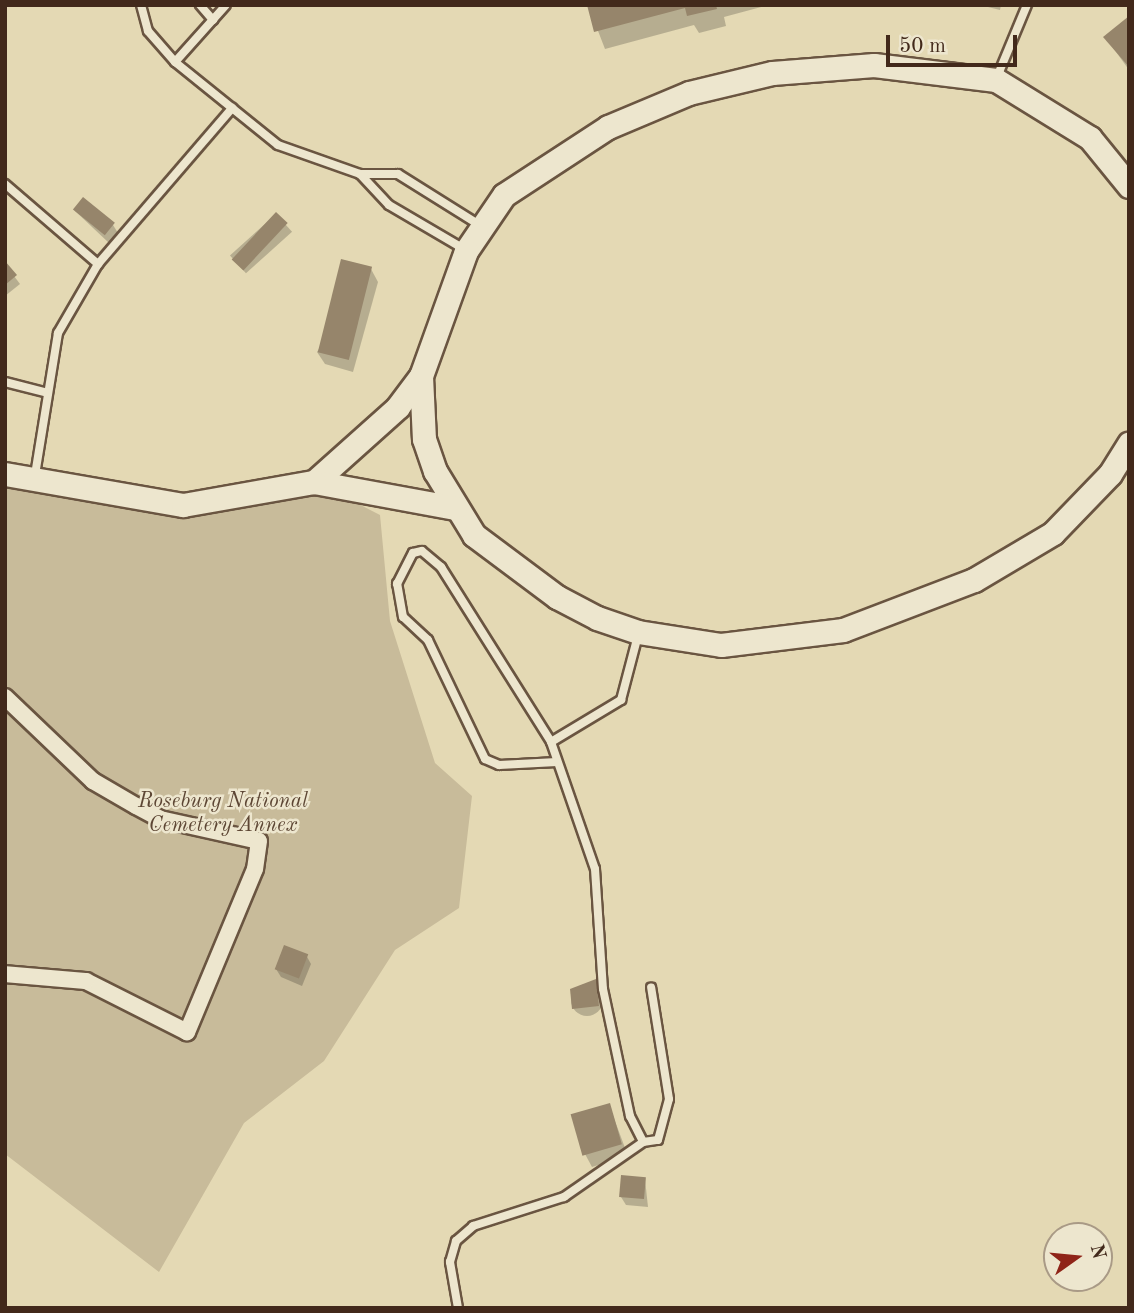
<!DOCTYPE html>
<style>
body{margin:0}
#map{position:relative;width:1134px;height:1313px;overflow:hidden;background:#e4d9b4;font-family:"Old Standard TT",serif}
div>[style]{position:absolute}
.green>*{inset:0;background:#c8bb9a}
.shadow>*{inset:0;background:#0003;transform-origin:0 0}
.round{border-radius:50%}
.building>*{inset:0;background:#96856b;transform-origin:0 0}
.roads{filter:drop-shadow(2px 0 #6a5541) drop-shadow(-2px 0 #6a5541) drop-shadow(0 2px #6a5541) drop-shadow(0 -2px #6a5541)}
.lane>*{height:8px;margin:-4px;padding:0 4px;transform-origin:4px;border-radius:4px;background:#ede6ce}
.street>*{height:16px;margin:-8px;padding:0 8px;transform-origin:8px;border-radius:8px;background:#ede6ce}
.secondary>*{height:23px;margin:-11.5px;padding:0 11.5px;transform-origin:11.5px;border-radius:11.5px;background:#ede6ce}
span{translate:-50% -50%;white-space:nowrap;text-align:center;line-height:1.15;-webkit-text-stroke:5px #ede6ce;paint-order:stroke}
.park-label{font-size:21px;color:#5d4634;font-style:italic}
.frame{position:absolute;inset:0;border:7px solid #42291b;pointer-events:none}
.north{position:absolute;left:1043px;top:1222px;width:70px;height:70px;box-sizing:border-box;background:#ede6ce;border:2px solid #a99a86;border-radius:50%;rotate:75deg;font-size:19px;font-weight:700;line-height:28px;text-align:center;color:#42291b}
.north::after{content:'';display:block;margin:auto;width:24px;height:32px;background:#8f2418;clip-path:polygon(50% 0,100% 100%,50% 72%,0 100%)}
.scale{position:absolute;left:886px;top:35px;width:131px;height:32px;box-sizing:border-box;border:4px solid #42291b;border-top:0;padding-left:9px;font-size:21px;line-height:24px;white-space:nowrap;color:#42291b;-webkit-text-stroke:5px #ede6ce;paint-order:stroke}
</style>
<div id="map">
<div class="green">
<i style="clip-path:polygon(5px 474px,219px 502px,337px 493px,380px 515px,390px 621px,435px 763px,472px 796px,459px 908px,395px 950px,324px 1061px,244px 1123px,159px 1272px,5px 1154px)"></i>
</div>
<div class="shadow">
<i style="clip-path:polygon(588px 5px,769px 5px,724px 17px,726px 26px,699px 33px,694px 25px,605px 49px)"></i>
<i style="clip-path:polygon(980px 5px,1001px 5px,1000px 10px)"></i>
<i style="clip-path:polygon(1129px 18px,1129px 70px,1106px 38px)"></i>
<i style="clip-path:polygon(74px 210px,113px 225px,118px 233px,109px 243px)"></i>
<i style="left:276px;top:214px;width:24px;height:62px;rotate:48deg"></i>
<i style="clip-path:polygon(5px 264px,20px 284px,5px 296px)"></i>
<i style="clip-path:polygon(371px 269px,378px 282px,353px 372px,325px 364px,317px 352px)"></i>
<i style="clip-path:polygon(306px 955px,311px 964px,302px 986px,281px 977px,276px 969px)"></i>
<i class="round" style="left:571px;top:984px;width:32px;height:32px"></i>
<i style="clip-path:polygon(609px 1105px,628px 1156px,592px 1167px,585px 1154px)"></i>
<i style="clip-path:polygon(645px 1179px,648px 1207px,626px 1205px,621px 1197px)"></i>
</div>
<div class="building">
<i style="clip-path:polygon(587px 5px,716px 5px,717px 9px,687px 16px,685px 8px,594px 32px)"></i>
<i style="clip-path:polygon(1129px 16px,1129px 67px,1103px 37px)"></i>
<i style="left:83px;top:197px;width:41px;height:16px;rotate:39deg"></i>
<i style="left:276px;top:212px;width:16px;height:65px;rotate:43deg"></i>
<i style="left:341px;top:259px;width:32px;height:96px;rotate:14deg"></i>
<i style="clip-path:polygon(5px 261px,17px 275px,5px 285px)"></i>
<i style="left:284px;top:945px;width:26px;height:26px;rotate:21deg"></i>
<i style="clip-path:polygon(596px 979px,599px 1006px,572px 1009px,570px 989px)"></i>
<i style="left:610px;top:1103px;width:43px;height:41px;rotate:74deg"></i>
<i style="left:621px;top:1175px;width:25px;height:22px;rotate:5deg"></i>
</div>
<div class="roads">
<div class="lane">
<i style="left:141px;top:5px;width:27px;rotate:75deg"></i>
<i style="left:148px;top:31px;width:41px;rotate:48.9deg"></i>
<i style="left:175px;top:62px;width:132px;rotate:38.9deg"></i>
<i style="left:278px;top:145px;width:87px;rotate:19.5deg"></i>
<i style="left:360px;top:174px;width:38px"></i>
<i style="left:398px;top:174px;width:94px;rotate:32deg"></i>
<i style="left:200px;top:5px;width:20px;rotate:49deg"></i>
<i style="left:175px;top:62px;width:76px;rotate:-48.2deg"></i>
<i style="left:997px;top:77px;width:78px;rotate:-67.4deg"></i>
<i style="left:360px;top:174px;width:42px;rotate:46.9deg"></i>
<i style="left:389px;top:205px;width:87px;rotate:30.4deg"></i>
<i style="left:5px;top:184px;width:123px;rotate:40.7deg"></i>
<i style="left:98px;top:264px;width:80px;rotate:120.1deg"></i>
<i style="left:58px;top:333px;width:144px;rotate:99.2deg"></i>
<i style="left:98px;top:264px;width:206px;rotate:-49.3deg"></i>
<i style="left:5px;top:382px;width:44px;rotate:14.3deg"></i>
<i style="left:551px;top:742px;width:82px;rotate:-31deg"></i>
<i style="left:621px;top:700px;width:67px;rotate:-75.3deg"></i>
<i style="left:557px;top:762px;width:58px;rotate:177deg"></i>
<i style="left:499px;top:765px;width:15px;rotate:-157deg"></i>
<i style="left:485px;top:759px;width:132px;rotate:-115.6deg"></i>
<i style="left:428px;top:640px;width:34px;rotate:-137deg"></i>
<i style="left:403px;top:617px;width:34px;rotate:-100deg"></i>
<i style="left:397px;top:584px;width:35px;rotate:-63deg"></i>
<i style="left:413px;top:553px;width:9px;rotate:-13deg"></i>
<i style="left:422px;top:551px;width:25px;rotate:40deg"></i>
<i style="left:441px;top:567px;width:207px;rotate:57.8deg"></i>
<i style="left:551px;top:742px;width:134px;rotate:70.9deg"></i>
<i style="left:595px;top:869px;width:120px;rotate:86.2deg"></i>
<i style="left:603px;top:989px;width:130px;rotate:78deg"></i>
<i style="left:630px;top:1116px;width:29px;rotate:63deg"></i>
<i style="left:643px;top:1142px;width:15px;rotate:-8deg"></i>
<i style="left:658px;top:1140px;width:42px;rotate:-75deg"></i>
<i style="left:669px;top:1099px;width:113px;rotate:-99.1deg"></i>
<i style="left:458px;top:1308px;width:47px;rotate:-99.9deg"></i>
<i style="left:450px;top:1262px;width:22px;rotate:-74deg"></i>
<i style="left:456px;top:1241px;width:23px;rotate:-41deg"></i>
<i style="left:473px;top:1226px;width:96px;rotate:-17.7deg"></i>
<i style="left:564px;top:1197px;width:96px;rotate:-34.8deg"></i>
</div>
<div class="street">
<i style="left:5px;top:697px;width:122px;rotate:43.7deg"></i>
<i style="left:93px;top:781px;width:50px;rotate:30.2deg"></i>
<i style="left:136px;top:806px;width:27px;rotate:28deg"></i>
<i style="left:160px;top:819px;width:101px;rotate:12.5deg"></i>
<i style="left:259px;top:841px;width:28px;rotate:98deg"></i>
<i style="left:255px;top:869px;width:177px;rotate:112.6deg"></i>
<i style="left:187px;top:1032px;width:113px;rotate:-153.2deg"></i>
<i style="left:86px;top:981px;width:81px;rotate:-175.1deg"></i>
</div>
<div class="secondary">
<i style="left:1129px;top:186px;width:62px;rotate:-129.1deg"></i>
<i style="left:1090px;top:138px;width:110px;rotate:-148.3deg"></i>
<i style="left:996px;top:80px;width:123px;rotate:-173deg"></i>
<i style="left:874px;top:65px;width:102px;rotate:175.5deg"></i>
<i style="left:772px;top:73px;width:85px;rotate:166.5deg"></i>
<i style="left:689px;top:93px;width:88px;rotate:157.2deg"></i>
<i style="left:608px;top:127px;width:124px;rotate:146.8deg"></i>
<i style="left:504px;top:195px;width:68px;rotate:124.2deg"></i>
<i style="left:466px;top:251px;width:133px;rotate:109.8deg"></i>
<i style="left:421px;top:376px;width:63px;rotate:87.3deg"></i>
<i style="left:424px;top:439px;width:34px;rotate:71deg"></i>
<i style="left:435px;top:471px;width:75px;rotate:58.6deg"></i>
<i style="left:474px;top:535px;width:104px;rotate:36.8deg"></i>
<i style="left:557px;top:597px;width:45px;rotate:27.7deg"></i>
<i style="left:597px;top:618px;width:43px;rotate:18.9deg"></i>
<i style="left:638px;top:632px;width:84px;rotate:8.9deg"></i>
<i style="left:721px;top:645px;width:123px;rotate:-7deg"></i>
<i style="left:843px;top:630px;width:140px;rotate:-20.9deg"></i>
<i style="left:974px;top:580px;width:92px;rotate:-30.7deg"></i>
<i style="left:1053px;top:533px;width:82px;rotate:-46deg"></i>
<i style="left:1110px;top:474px;width:36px;rotate:-58deg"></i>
<i style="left:421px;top:376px;width:39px;rotate:127deg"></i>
<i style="left:398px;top:407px;width:113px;rotate:138.2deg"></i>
<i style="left:314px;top:482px;width:143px;rotate:10.4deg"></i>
<i style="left:5px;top:474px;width:181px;rotate:9.9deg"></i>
<i style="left:183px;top:505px;width:133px;rotate:-10deg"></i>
</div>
</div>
<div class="park-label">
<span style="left:223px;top:814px">Roseburg National<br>Cemetery Annex</span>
</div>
<div class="frame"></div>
<div class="north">N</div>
<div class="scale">50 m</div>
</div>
